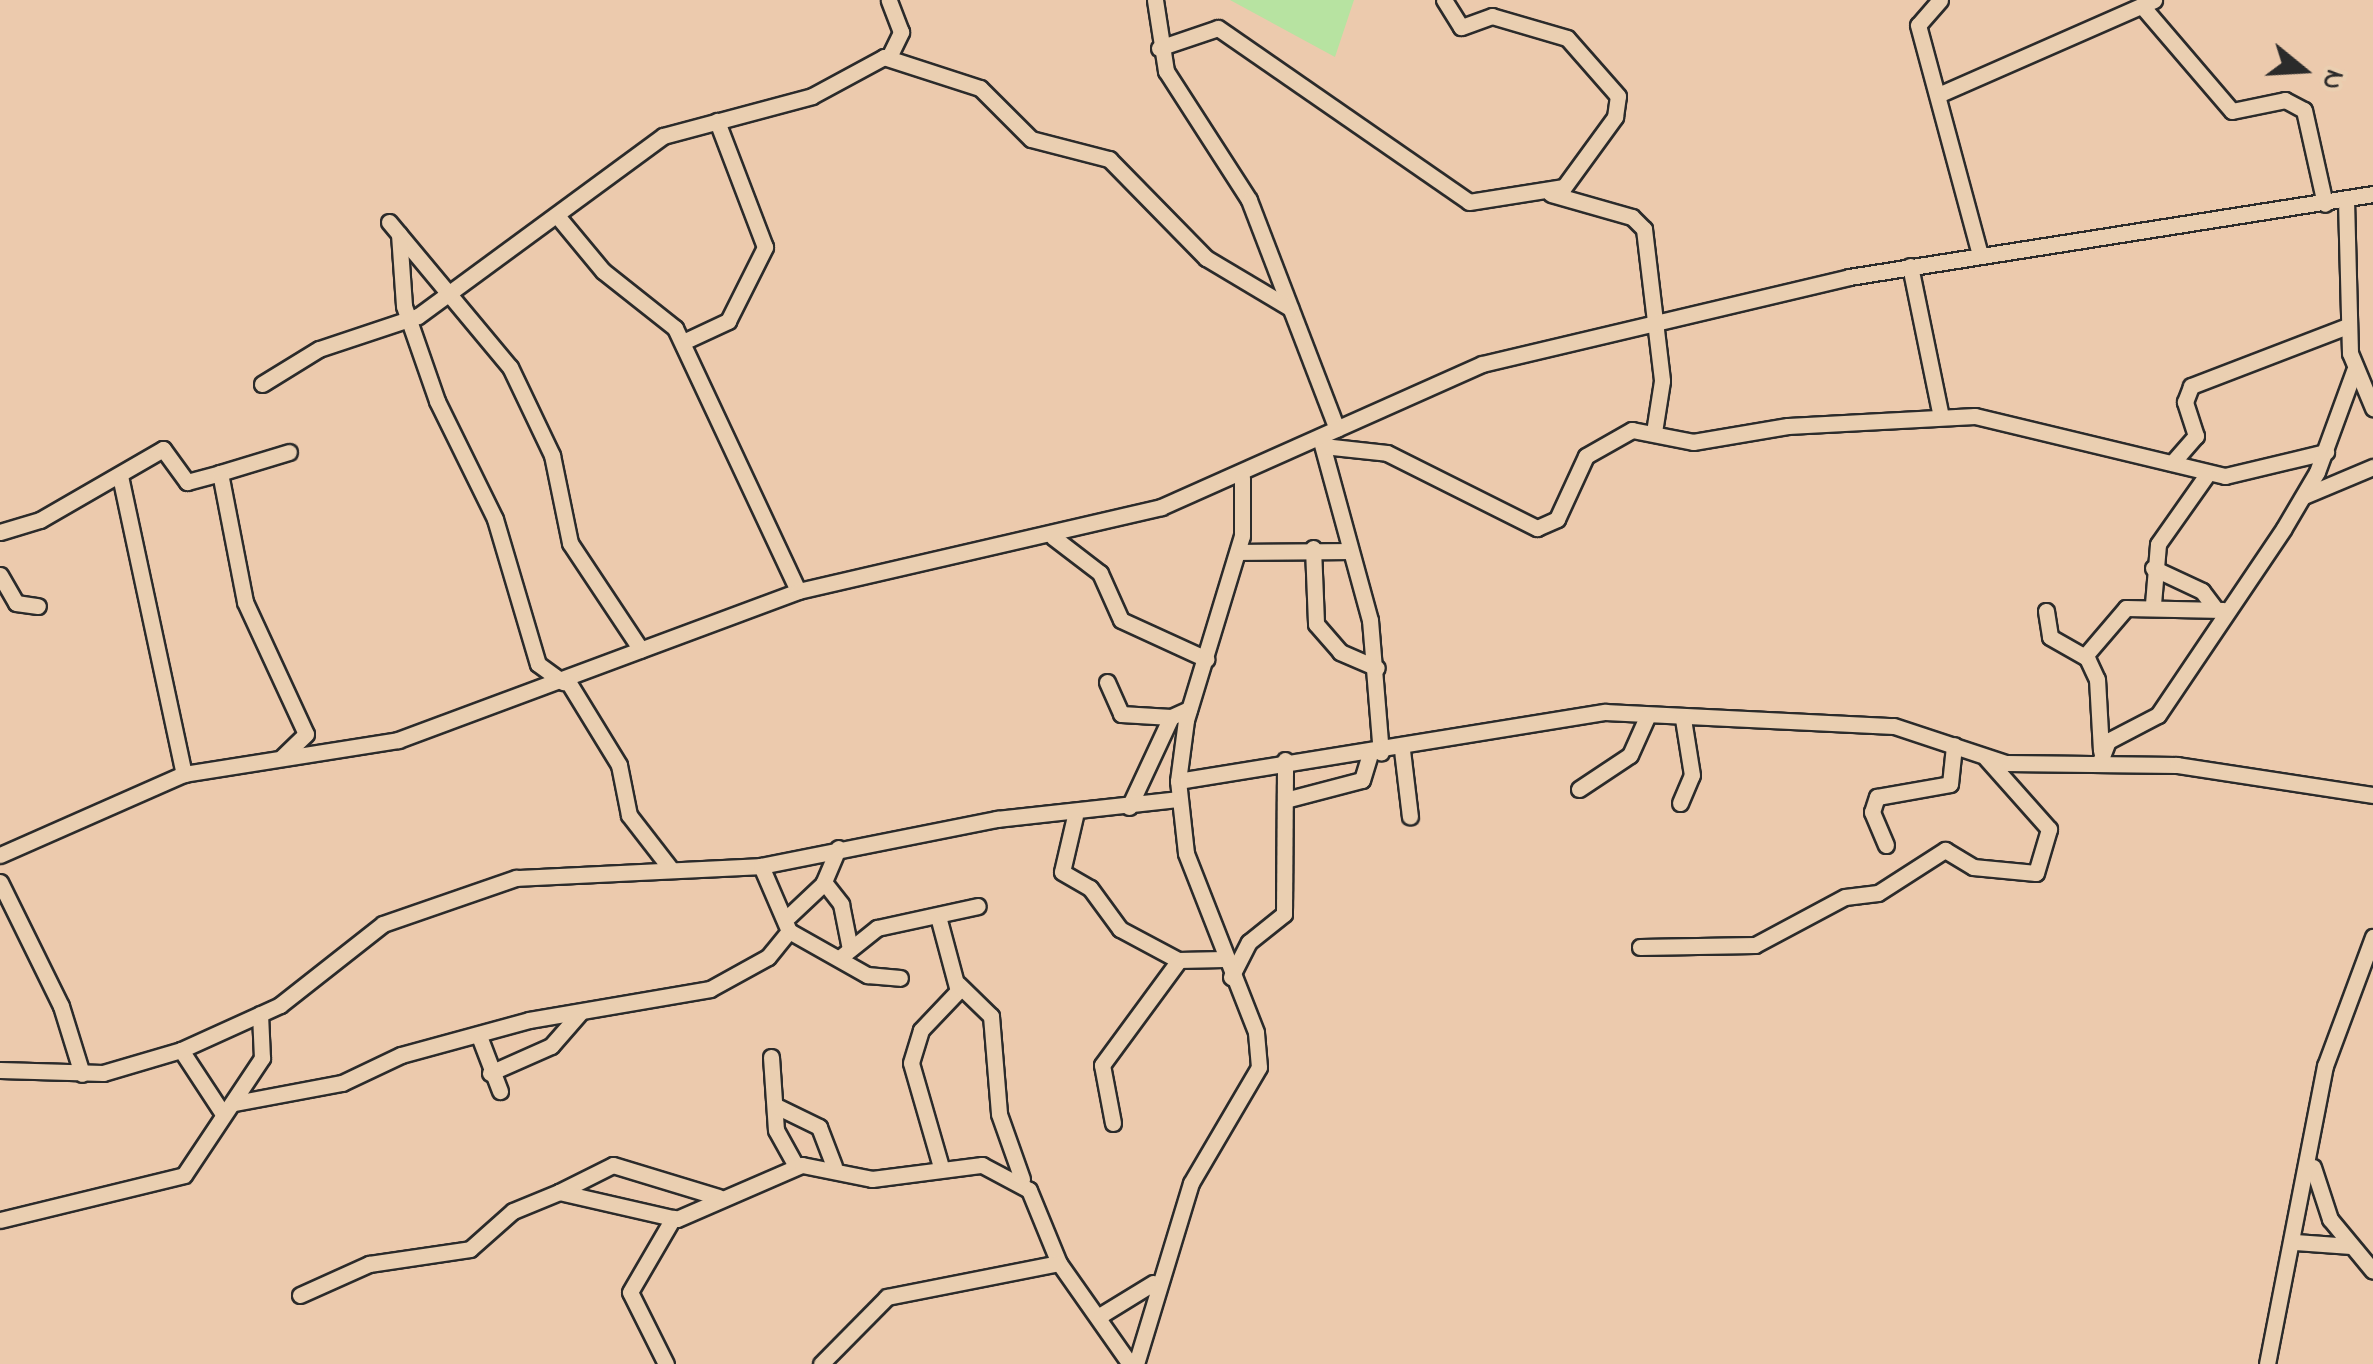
<!DOCTYPE html>
<style>
body{margin:0}
#map{position:relative;width:2373px;height:1364px;overflow:hidden;background:#eccaad;font-family:"Indie Flower",sans-serif}
div>[style]{position:absolute}
.green>*{inset:0;background:#b7e3a1}
.roads{filter:drop-shadow(2px 0 #2b2b2b) drop-shadow(-2px 0 #2b2b2b) drop-shadow(0 2px #2b2b2b) drop-shadow(0 -2px #2b2b2b)}
.minor>*{height:15px;margin:-7.5px;padding:0 7.5px;transform-origin:7.5px;border-radius:7.5px;background:#eacfb1}
span{translate:-50% -50%;white-space:nowrap;text-align:center;line-height:1.15;-webkit-text-stroke:10px #eacfb1;paint-order:stroke}
.north{position:absolute;left:2253px;top:20px;width:100px;height:100px;-webkit-text-stroke:8px #eacfb1;paint-order:stroke;rotate:108deg;font-size:28px;font-weight:700;line-height:40px;text-align:center;color:#2b2b2b}
.north::after{content:'';display:block;margin:auto;width:35px;height:45px;background:#2b2b2b;clip-path:polygon(50% 0,100% 100%,50% 72%,0 100%)}
</style>
<div id="map">
<div class="green">
<i style="clip-path:polygon(1230px 0,1354px 0,1335px 57px)"></i>
</div>
<div class="roads">
<div class="minor">
<i style="left:1155px;top:0;width:72px;rotate:81.2deg"></i>
<i style="left:1166px;top:71px;width:153px;rotate:57.2deg"></i>
<i style="left:1249px;top:200px;width:245px;rotate:69deg"></i>
<i style="left:1940px;top:0;width:33px;rotate:131deg"></i>
<i style="left:1918px;top:25px;width:238px;rotate:74.9deg"></i>
<i style="left:2142px;top:6px;width:138px;rotate:49.4deg"></i>
<i style="left:2232px;top:111px;width:54px;rotate:-11.7deg"></i>
<i style="left:2285px;top:100px;width:21px;rotate:28deg"></i>
<i style="left:2304px;top:110px;width:96px;rotate:77.4deg"></i>
<i style="left:1159px;top:48px;width:62px;rotate:-18.7deg"></i>
<i style="left:1218px;top:28px;width:305px;rotate:34.7deg"></i>
<i style="left:1469px;top:202px;width:96px;rotate:-9deg"></i>
<i style="left:1564px;top:187px;width:87px;rotate:-53.9deg"></i>
<i style="left:1615px;top:117px;width:21px;rotate:-82deg"></i>
<i style="left:1618px;top:96px;width:77px;rotate:-131.3deg"></i>
<i style="left:1567px;top:38px;width:78px;rotate:-163.7deg"></i>
<i style="left:1492px;top:16px;width:33px;rotate:160deg"></i>
<i style="left:1461px;top:27px;width:32px;rotate:-122deg"></i>
<i style="left:889px;top:57px;width:28px;rotate:-64deg"></i>
<i style="left:901px;top:32px;width:34px;rotate:-111deg"></i>
<i style="left:1938px;top:95px;width:236px;rotate:-23.7deg"></i>
<i style="left:1551px;top:194px;width:84px;rotate:15.9deg"></i>
<i style="left:1632px;top:217px;width:17px;rotate:45deg"></i>
<i style="left:1644px;top:229px;width:153px;rotate:83.2deg"></i>
<i style="left:1662px;top:381px;width:52px;rotate:98.9deg"></i>
<i style="left:2346px;top:200px;width:153px;rotate:88.5deg"></i>
<i style="left:2350px;top:353px;width:60px;rotate:67.3deg"></i>
<i style="left:559px;top:218px;width:69px;rotate:50.3deg"></i>
<i style="left:603px;top:271px;width:92px;rotate:38.4deg"></i>
<i style="left:675px;top:328px;width:290px;rotate:64.9deg"></i>
<i style="left:389px;top:222px;width:189px;rotate:50.2deg"></i>
<i style="left:510px;top:367px;width:98px;rotate:64.5deg"></i>
<i style="left:552px;top:455px;width:90px;rotate:78.4deg"></i>
<i style="left:570px;top:543px;width:128px;rotate:56.4deg"></i>
<i style="left:399px;top:234px;width:72px;rotate:86deg"></i>
<i style="left:404px;top:306px;width:101px;rotate:70.8deg"></i>
<i style="left:437px;top:401px;width:131px;rotate:63.8deg"></i>
<i style="left:495px;top:519px;width:151px;rotate:73.5deg"></i>
<i style="left:538px;top:664px;width:31px;rotate:36deg"></i>
<i style="left:1910px;top:266px;width:154px;rotate:78.4deg"></i>
<i style="left:683px;top:342px;width:50px;rotate:-25deg"></i>
<i style="left:728px;top:321px;width:83px;rotate:-63.4deg"></i>
<i style="left:765px;top:247px;width:135px;rotate:-110.9deg"></i>
<i style="left:262px;top:384px;width:67px;rotate:-31.6deg"></i>
<i style="left:319px;top:349px;width:104px;rotate:-18.4deg"></i>
<i style="left:418px;top:316px;width:304px;rotate:-36.3deg"></i>
<i style="left:663px;top:136px;width:154px;rotate:-15deg"></i>
<i style="left:812px;top:96px;width:82px;rotate:-28.4deg"></i>
<i style="left:884px;top:57px;width:101px;rotate:17.9deg"></i>
<i style="left:980px;top:88px;width:72px;rotate:45deg"></i>
<i style="left:1031px;top:139px;width:81px;rotate:14.4deg"></i>
<i style="left:1109px;top:159px;width:139px;rotate:45.6deg"></i>
<i style="left:1206px;top:258px;width:98px;rotate:30.8deg"></i>
<i style="left:1321px;top:441px;width:186px;rotate:74.7deg"></i>
<i style="left:1370px;top:620px;width:133px;rotate:85.3deg"></i>
<i style="left:1323px;top:446px;width:64px;rotate:6.2deg"></i>
<i style="left:1387px;top:453px;width:168px;rotate:26.6deg"></i>
<i style="left:1537px;top:528px;width:22px;rotate:-24deg"></i>
<i style="left:1557px;top:519px;width:69px;rotate:-65.3deg"></i>
<i style="left:1586px;top:456px;width:53px;rotate:-29.5deg"></i>
<i style="left:1632px;top:430px;width:62px;rotate:11.1deg"></i>
<i style="left:1693px;top:442px;width:96px;rotate:-9.6deg"></i>
<i style="left:1788px;top:426px;width:187px;rotate:-3.1deg"></i>
<i style="left:1975px;top:416px;width:257px;rotate:13.5deg"></i>
<i style="left:2225px;top:476px;width:104px;rotate:-13.4deg"></i>
<i style="left:2173px;top:462px;width:35px;rotate:-49deg"></i>
<i style="left:2196px;top:436px;width:36px;rotate:-108deg"></i>
<i style="left:2185px;top:402px;width:17px;rotate:-69deg"></i>
<i style="left:2191px;top:386px;width:167px;rotate:-21deg"></i>
<i style="left:220px;top:473px;width:72px;rotate:-16.9deg"></i>
<i style="left:120px;top:476px;width:305px;rotate:77.9deg"></i>
<i style="left:2304px;top:496px;width:75px;rotate:-22.8deg"></i>
<i style="left:0;top:532px;width:42px;rotate:-16.7deg"></i>
<i style="left:40px;top:520px;width:142px;rotate:-30deg"></i>
<i style="left:163px;top:449px;width:41px;rotate:54deg"></i>
<i style="left:187px;top:482px;width:34px;rotate:-15deg"></i>
<i style="left:220px;top:473px;width:131px;rotate:79deg"></i>
<i style="left:245px;top:602px;width:145px;rotate:65.2deg"></i>
<i style="left:306px;top:734px;width:33px;rotate:136deg"></i>
<i style="left:1053px;top:537px;width:59px;rotate:37.5deg"></i>
<i style="left:1100px;top:573px;width:51px;rotate:65.9deg"></i>
<i style="left:1121px;top:620px;width:94px;rotate:24.6deg"></i>
<i style="left:1313px;top:548px;width:76px;rotate:87.7deg"></i>
<i style="left:1316px;top:624px;width:37px;rotate:49deg"></i>
<i style="left:1340px;top:652px;width:40px;rotate:23.4deg"></i>
<i style="left:1238px;top:552px;width:108px;rotate:-0.5deg"></i>
<i style="left:2153px;top:568px;width:54px;rotate:25.1deg"></i>
<i style="left:2202px;top:591px;width:21px;rotate:53deg"></i>
<i style="left:0;top:575px;width:32px;rotate:60deg"></i>
<i style="left:16px;top:603px;width:22px;rotate:8deg"></i>
<i style="left:2153px;top:604px;width:60px;rotate:-85.2deg"></i>
<i style="left:2158px;top:544px;width:87px;rotate:-54.8deg"></i>
<i style="left:2046px;top:611px;width:26px;rotate:81deg"></i>
<i style="left:2050px;top:637px;width:43px;rotate:29.6deg"></i>
<i style="left:2087px;top:658px;width:23px;rotate:65deg"></i>
<i style="left:2097px;top:679px;width:72px;rotate:86.8deg"></i>
<i style="left:2085px;top:656px;width:63px;rotate:-49.5deg"></i>
<i style="left:2126px;top:608px;width:97px;rotate:1.2deg"></i>
<i style="left:567px;top:680px;width:100px;rotate:58.5deg"></i>
<i style="left:619px;top:765px;width:51px;rotate:78.7deg"></i>
<i style="left:629px;top:815px;width:67px;rotate:52.3deg"></i>
<i style="left:1107px;top:682px;width:35px;rotate:66deg"></i>
<i style="left:1121px;top:714px;width:50px;rotate:3.4deg"></i>
<i style="left:1402px;top:750px;width:67px;rotate:83.2deg"></i>
<i style="left:2101px;top:759px;width:19px;rotate:-69deg"></i>
<i style="left:2108px;top:741px;width:56px;rotate:-27.5deg"></i>
<i style="left:2158px;top:715px;width:225px;rotate:-56deg"></i>
<i style="left:2284px;top:528px;width:65px;rotate:-59.5deg"></i>
<i style="left:2317px;top:472px;width:108px;rotate:-69.9deg"></i>
<i style="left:1178px;top:781px;width:433px;rotate:-9.2deg"></i>
<i style="left:1605px;top:712px;width:289px;rotate:2.8deg"></i>
<i style="left:1894px;top:726px;width:118px;rotate:18.3deg"></i>
<i style="left:2006px;top:763px;width:171px;rotate:0.7deg"></i>
<i style="left:2177px;top:765px;width:198px;rotate:8.7deg"></i>
<i style="left:1579px;top:789px;width:61px;rotate:-33.7deg"></i>
<i style="left:1630px;top:755px;width:42px;rotate:-65.9deg"></i>
<i style="left:1289px;top:799px;width:75px;rotate:-14.6deg"></i>
<i style="left:1362px;top:780px;width:28px;rotate:-73deg"></i>
<i style="left:1680px;top:803px;width:30px;rotate:-67deg"></i>
<i style="left:1692px;top:775px;width:57px;rotate:-99.1deg"></i>
<i style="left:1129px;top:807px;width:99px;rotate:-65deg"></i>
<i style="left:1171px;top:717px;width:20px;rotate:-24deg"></i>
<i style="left:1075px;top:816px;width:57px;rotate:103.1deg"></i>
<i style="left:1062px;top:872px;width:32px;rotate:30deg"></i>
<i style="left:1090px;top:888px;width:51px;rotate:53.8deg"></i>
<i style="left:1120px;top:929px;width:66px;rotate:28.1deg"></i>
<i style="left:1178px;top:960px;width:46px;rotate:-1.2deg"></i>
<i style="left:1886px;top:845px;width:36px;rotate:-113deg"></i>
<i style="left:1872px;top:812px;width:16px;rotate:-72deg"></i>
<i style="left:1877px;top:797px;width:74px;rotate:-10.1deg"></i>
<i style="left:1950px;top:784px;width:39px;rotate:-84deg"></i>
<i style="left:0;top:855px;width:201px;rotate:-23.8deg"></i>
<i style="left:184px;top:774px;width:217px;rotate:-9deg"></i>
<i style="left:398px;top:740px;width:427px;rotate:-20.4deg"></i>
<i style="left:798px;top:591px;width:373px;rotate:-13deg"></i>
<i style="left:1161px;top:507px;width:351px;rotate:-24deg"></i>
<i style="left:1482px;top:364px;width:377px;rotate:-13.3deg"></i>
<i style="left:1849px;top:277px;width:531px;rotate:-9deg"></i>
<i style="left:0;top:882px;width:138px;rotate:63.8deg"></i>
<i style="left:61px;top:1006px;width:71px;rotate:72.8deg"></i>
<i style="left:824px;top:882px;width:28px;rotate:52deg"></i>
<i style="left:841px;top:904px;width:46px;rotate:78.7deg"></i>
<i style="left:789px;top:916px;width:47px;rotate:-43.3deg"></i>
<i style="left:823px;top:884px;width:39px;rotate:-67deg"></i>
<i style="left:939px;top:920px;width:73px;rotate:75deg"></i>
<i style="left:958px;top:991px;width:54px;rotate:133.5deg"></i>
<i style="left:921px;top:1030px;width:34px;rotate:107deg"></i>
<i style="left:911px;top:1063px;width:108px;rotate:73.9deg"></i>
<i style="left:789px;top:931px;width:90px;rotate:29.4deg"></i>
<i style="left:867px;top:975px;width:33px;rotate:5deg"></i>
<i style="left:1640px;top:947px;width:115px;rotate:-1deg"></i>
<i style="left:1755px;top:945px;width:102px;rotate:-28.1deg"></i>
<i style="left:1845px;top:897px;width:33px;rotate:-7deg"></i>
<i style="left:1878px;top:893px;width:80px;rotate:-32.7deg"></i>
<i style="left:1945px;top:850px;width:33px;rotate:31deg"></i>
<i style="left:1973px;top:867px;width:63px;rotate:5.4deg"></i>
<i style="left:2036px;top:873px;width:46px;rotate:-73.5deg"></i>
<i style="left:2049px;top:829px;width:95px;rotate:-131.6deg"></i>
<i style="left:842px;top:956px;width:45px;rotate:-38.7deg"></i>
<i style="left:877px;top:928px;width:103px;rotate:-12.3deg"></i>
<i style="left:1231px;top:977px;width:39px;rotate:-63deg"></i>
<i style="left:1249px;top:942px;width:45px;rotate:-38.7deg"></i>
<i style="left:1284px;top:914px;width:154px;rotate:-89.6deg"></i>
<i style="left:958px;top:984px;width:46px;rotate:44.1deg"></i>
<i style="left:991px;top:1016px;width:98px;rotate:85.3deg"></i>
<i style="left:999px;top:1114px;width:69px;rotate:70.5deg"></i>
<i style="left:479px;top:1036px;width:59px;rotate:69.1deg"></i>
<i style="left:181px;top:1050px;width:77px;rotate:56.7deg"></i>
<i style="left:771px;top:1057px;width:73px;rotate:86.1deg"></i>
<i style="left:776px;top:1130px;width:41px;rotate:60.9deg"></i>
<i style="left:0;top:1070px;width:103px;rotate:1.7deg"></i>
<i style="left:103px;top:1073px;width:81px;rotate:-16.4deg"></i>
<i style="left:181px;top:1050px;width:109px;rotate:-24.4deg"></i>
<i style="left:280px;top:1005px;width:131px;rotate:-38.2deg"></i>
<i style="left:383px;top:924px;width:141px;rotate:-19.1deg"></i>
<i style="left:516px;top:878px;width:245px;rotate:-2.8deg"></i>
<i style="left:761px;top:866px;width:241px;rotate:-11.3deg"></i>
<i style="left:997px;top:819px;width:183px;rotate:-6.3deg"></i>
<i style="left:490px;top:1073px;width:67px;rotate:-23.9deg"></i>
<i style="left:551px;top:1046px;width:43px;rotate:-48.8deg"></i>
<i style="left:235px;top:1103px;width:109px;rotate:-10.6deg"></i>
<i style="left:342px;top:1083px;width:65px;rotate:-25.4deg"></i>
<i style="left:401px;top:1055px;width:133px;rotate:-15.3deg"></i>
<i style="left:529px;top:1020px;width:184px;rotate:-9.7deg"></i>
<i style="left:710px;top:989px;width:66px;rotate:-28.9deg"></i>
<i style="left:768px;top:957px;width:33px;rotate:-51deg"></i>
<i style="left:789px;top:931px;width:71px;rotate:-113.3deg"></i>
<i style="left:776px;top:1106px;width:48px;rotate:26deg"></i>
<i style="left:819px;top:1127px;width:42px;rotate:69deg"></i>
<i style="left:1113px;top:1123px;width:59px;rotate:-100.7deg"></i>
<i style="left:1102px;top:1065px;width:130px;rotate:-53.7deg"></i>
<i style="left:2313px;top:1167px;width:55px;rotate:71.9deg"></i>
<i style="left:2330px;top:1219px;width:67px;rotate:50.4deg"></i>
<i style="left:559px;top:1192px;width:60px;rotate:-26.6deg"></i>
<i style="left:613px;top:1165px;width:110px;rotate:16.9deg"></i>
<i style="left:0;top:1220px;width:189px;rotate:-13.7deg"></i>
<i style="left:184px;top:1175px;width:141px;rotate:-56.3deg"></i>
<i style="left:262px;top:1058px;width:44px;rotate:-92.6deg"></i>
<i style="left:2295px;top:1242px;width:56px;rotate:4.1deg"></i>
<i style="left:300px;top:1295px;width:76px;rotate:-24.2deg"></i>
<i style="left:369px;top:1264px;width:102px;rotate:-8.4deg"></i>
<i style="left:470px;top:1249px;width:57px;rotate:-41.5deg"></i>
<i style="left:513px;top:1211px;width:50px;rotate:-22.4deg"></i>
<i style="left:559px;top:1192px;width:121px;rotate:12.9deg"></i>
<i style="left:677px;top:1219px;width:136px;rotate:-23.4deg"></i>
<i style="left:802px;top:1165px;width:71px;rotate:11.3deg"></i>
<i style="left:872px;top:1179px;width:111px;rotate:-7.3deg"></i>
<i style="left:982px;top:1165px;width:53px;rotate:28deg"></i>
<i style="left:1029px;top:1190px;width:79px;rotate:67.7deg"></i>
<i style="left:1059px;top:1263px;width:123px;rotate:54.9deg"></i>
<i style="left:1101px;top:1315px;width:61px;rotate:-31.6deg"></i>
<i style="left:666px;top:1364px;width:80px;rotate:-116.6deg"></i>
<i style="left:630px;top:1292px;width:86px;rotate:-59.8deg"></i>
<i style="left:821px;top:1364px;width:94px;rotate:-45.4deg"></i>
<i style="left:887px;top:1297px;width:175px;rotate:-11.2deg"></i>
<i style="left:1136px;top:1364px;width:189px;rotate:-73.1deg"></i>
<i style="left:1191px;top:1183px;width:134px;rotate:-59.6deg"></i>
<i style="left:1259px;top:1067px;width:35px;rotate:-95deg"></i>
<i style="left:1256px;top:1032px;width:192px;rotate:-111.4deg"></i>
<i style="left:1186px;top:853px;width:72px;rotate:-96.3deg"></i>
<i style="left:1178px;top:781px;width:62px;rotate:-82.5deg"></i>
<i style="left:1186px;top:720px;width:192px;rotate:-73.1deg"></i>
<i style="left:1242px;top:536px;width:58px;rotate:-90deg"></i>
<i style="left:2267px;top:1364px;width:304px;rotate:-79deg"></i>
<i style="left:2325px;top:1066px;width:138px;rotate:-69.6deg"></i>
</div>
</div>
<div class="north">N</div>
</div>
